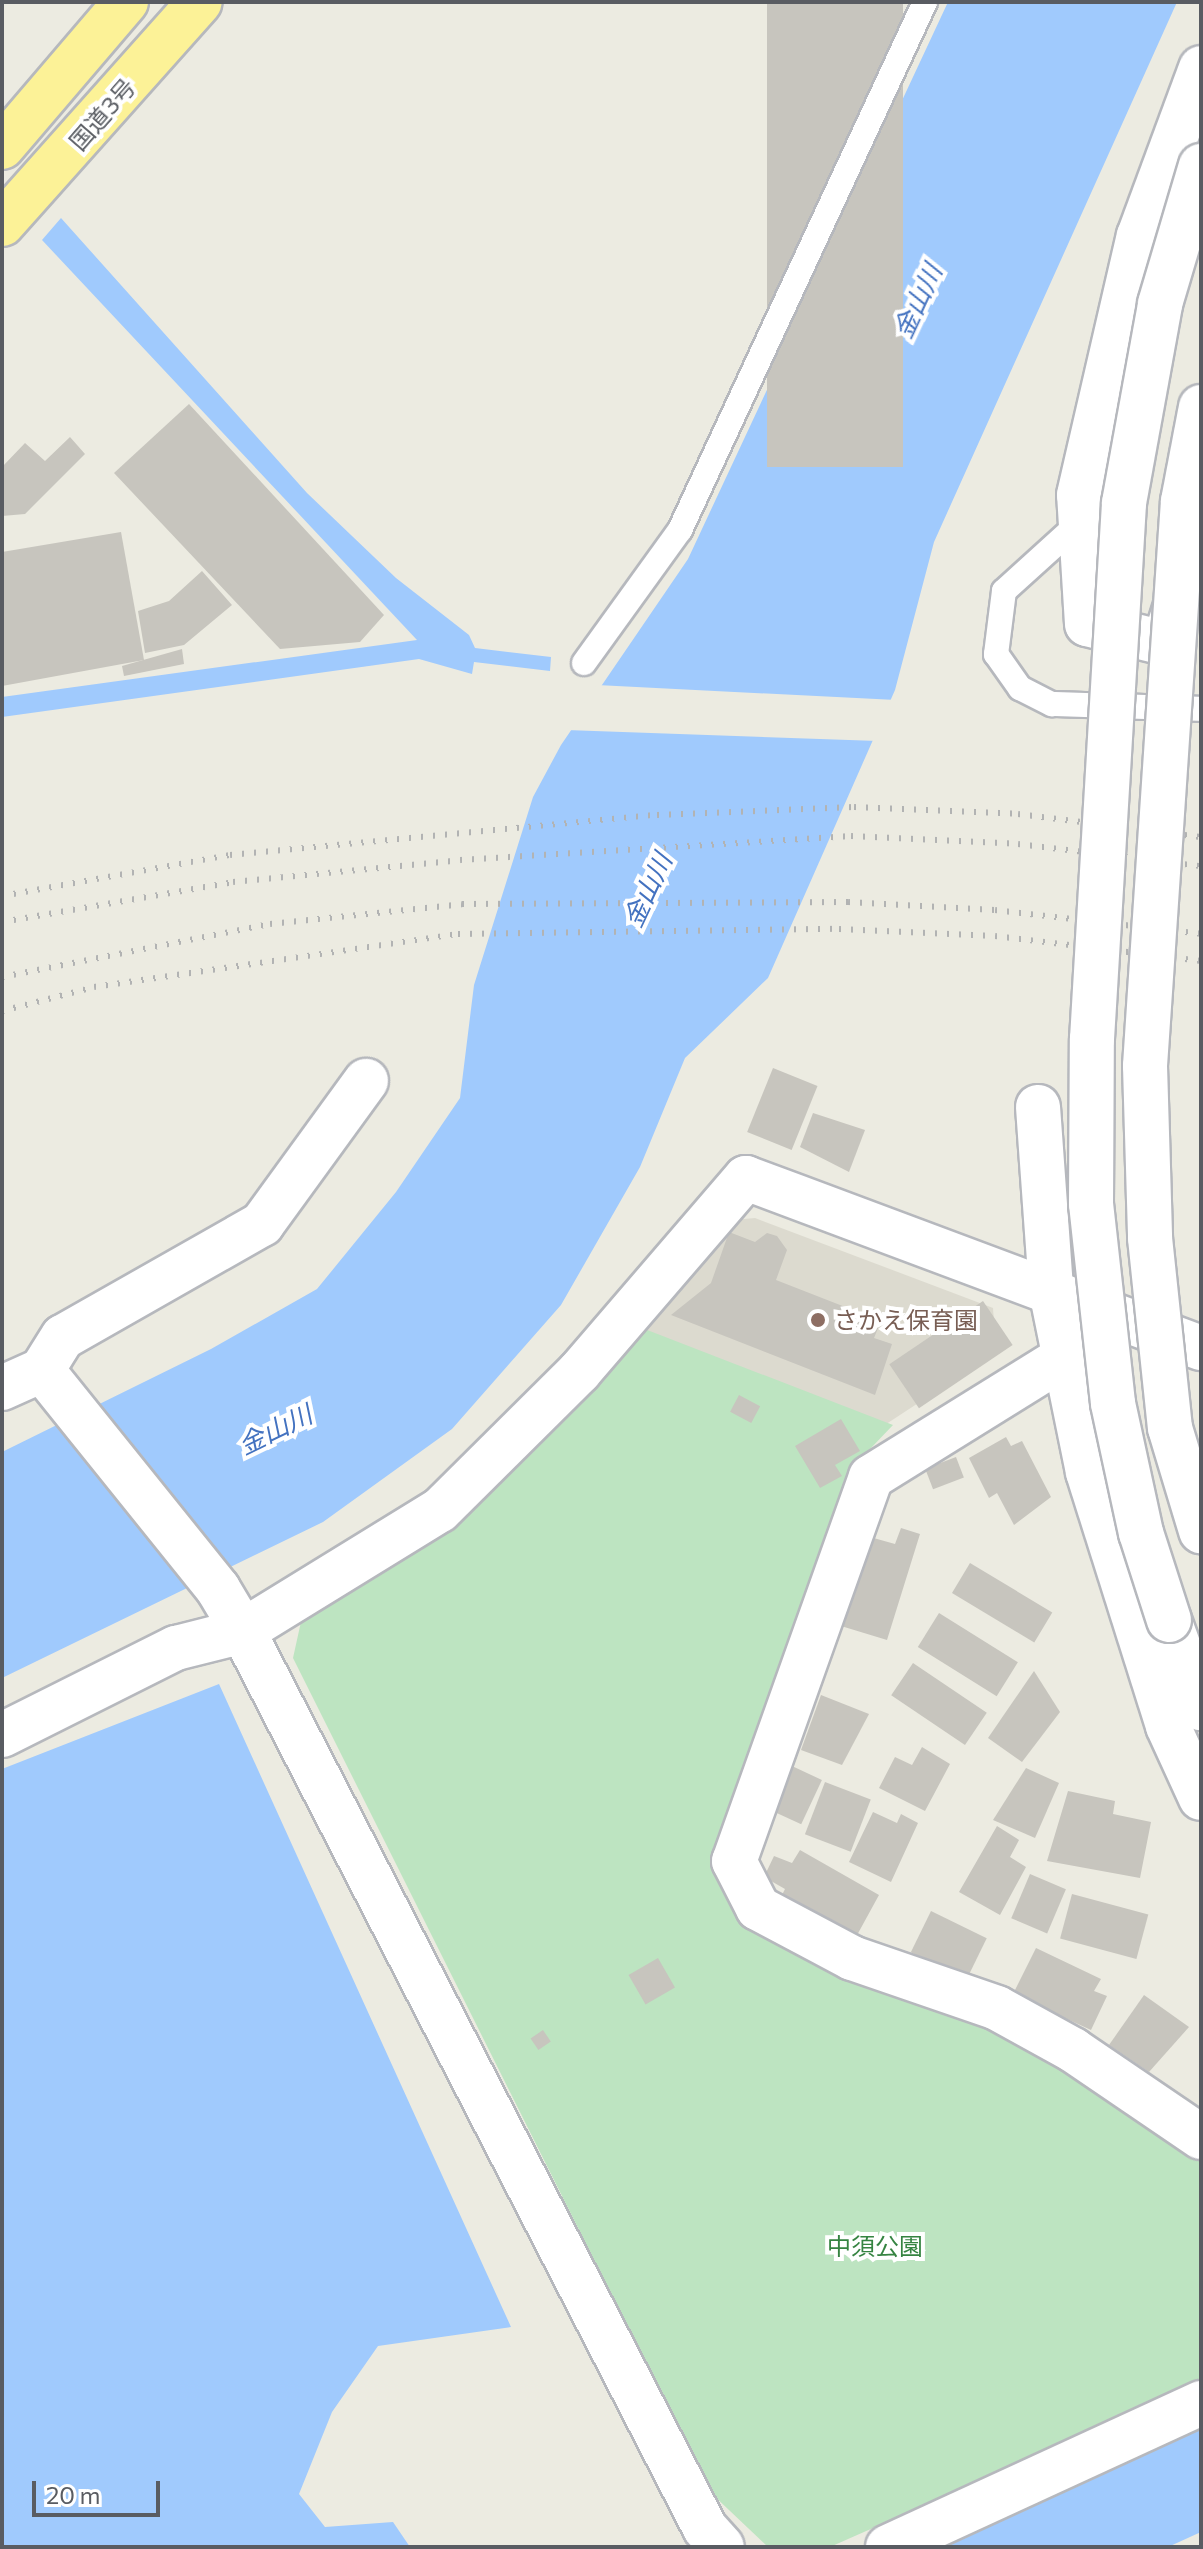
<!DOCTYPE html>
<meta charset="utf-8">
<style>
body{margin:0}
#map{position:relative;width:1203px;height:2549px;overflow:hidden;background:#ecebe1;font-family:Commissioner,"Noto Sans JP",sans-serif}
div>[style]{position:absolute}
.education>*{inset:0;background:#dcdacf}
.green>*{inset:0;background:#bde4c1}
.water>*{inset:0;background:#a0cafd}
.pier>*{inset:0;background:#ecebe1}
.building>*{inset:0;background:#c7c5be;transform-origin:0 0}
.roads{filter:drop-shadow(2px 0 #b6b8bd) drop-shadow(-2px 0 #b6b8bd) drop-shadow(0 2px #b6b8bd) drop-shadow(0 -2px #b6b8bd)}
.service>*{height:24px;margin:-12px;padding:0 12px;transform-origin:12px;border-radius:12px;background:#fff}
.minor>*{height:44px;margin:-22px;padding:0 22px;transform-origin:22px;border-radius:22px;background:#fff}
.tertiary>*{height:44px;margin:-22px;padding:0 22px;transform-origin:22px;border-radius:22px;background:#fff}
.trunk>*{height:44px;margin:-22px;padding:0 22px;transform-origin:22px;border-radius:22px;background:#fcf297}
.rail>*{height:6px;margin-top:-3px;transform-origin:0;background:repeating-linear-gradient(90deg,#b2b3b3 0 2px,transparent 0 12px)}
.bridges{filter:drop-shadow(2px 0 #b6b8bd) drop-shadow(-2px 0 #b6b8bd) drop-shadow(0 2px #b6b8bd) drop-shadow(0 -2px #b6b8bd)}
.tertiary-bridge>*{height:44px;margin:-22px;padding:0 22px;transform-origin:22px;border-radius:22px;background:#fff}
.dots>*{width:22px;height:22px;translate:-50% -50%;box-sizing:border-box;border:4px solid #fff;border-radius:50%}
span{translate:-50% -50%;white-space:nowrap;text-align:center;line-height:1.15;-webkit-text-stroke:8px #fff;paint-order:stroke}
.street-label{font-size:24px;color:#595c62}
.education-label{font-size:24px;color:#785e54}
.left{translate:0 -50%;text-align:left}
.park-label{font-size:24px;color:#368442}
.water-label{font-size:26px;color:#4372c0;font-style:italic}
.frame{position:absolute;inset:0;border:4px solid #595c62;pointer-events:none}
.scale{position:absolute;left:32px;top:2481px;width:128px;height:36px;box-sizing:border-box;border:4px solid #595c62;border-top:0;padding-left:10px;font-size:24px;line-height:28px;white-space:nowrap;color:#595c62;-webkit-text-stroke:6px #fff;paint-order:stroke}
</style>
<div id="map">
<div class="education">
<i style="clip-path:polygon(755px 1218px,993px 1308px,996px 1352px,871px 1434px,620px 1328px,700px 1223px)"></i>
</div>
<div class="green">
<i style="clip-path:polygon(642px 1328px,893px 1425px,849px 1471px,722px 1876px,1035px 2033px,1201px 2163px,1201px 2383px,830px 2547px,768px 2547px,710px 2492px,293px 1658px,304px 1608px)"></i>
</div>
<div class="water">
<i style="clip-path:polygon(948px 2px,1177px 2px,934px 542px,895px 690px,768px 978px,685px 1058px,640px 1167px,561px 1305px,452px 1429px,323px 1522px,2px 1678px,2px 1452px,211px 1349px,317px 1289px,396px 1192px,460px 1098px,474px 985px,533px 797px,561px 745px,688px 559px)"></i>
<i style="clip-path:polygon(61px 218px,307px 493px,396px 578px,469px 635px,475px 648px,551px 657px,550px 671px,474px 662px,472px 674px,419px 659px,2px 717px,2px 697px,417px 640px,42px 240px)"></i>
<i style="clip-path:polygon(219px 1684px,511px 2327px,378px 2346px,332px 2412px,299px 2494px,325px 2527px,393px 2522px,410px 2547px,2px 2547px,2px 1769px)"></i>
<i style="clip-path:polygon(1201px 2425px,1201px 2532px,1168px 2547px,932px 2547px)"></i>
</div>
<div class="pier">
<i style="clip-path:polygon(597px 685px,896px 700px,878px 741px,566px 730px)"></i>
</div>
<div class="building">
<i style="left:767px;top:2px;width:136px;height:465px"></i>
<i style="clip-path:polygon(189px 404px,384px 615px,360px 642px,280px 649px,114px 473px)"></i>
<i style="clip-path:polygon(70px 437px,85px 454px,25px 514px,2px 516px,2px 467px,25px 443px,45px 461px)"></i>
<i style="clip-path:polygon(121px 532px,144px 660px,2px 686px,2px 552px)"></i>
<i style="clip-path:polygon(202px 571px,232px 605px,184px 645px,145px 653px,138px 611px,169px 601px)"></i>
<i style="clip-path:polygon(182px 649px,184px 664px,124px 676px,122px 666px)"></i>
<i style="left:773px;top:1068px;width:48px;height:69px;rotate:22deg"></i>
<i style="clip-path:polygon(813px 1113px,865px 1130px,849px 1172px,800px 1147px)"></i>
<i style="clip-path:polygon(729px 1232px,755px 1242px,767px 1233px,777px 1236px,787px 1250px,776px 1280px,881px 1321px,874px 1338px,892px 1344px,875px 1395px,671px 1315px,711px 1283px)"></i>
<i style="left:983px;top:1301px;width:53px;height:113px;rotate:56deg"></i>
<i style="left:739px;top:1395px;width:24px;height:19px;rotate:28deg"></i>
<i style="clip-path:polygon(841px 1419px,860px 1451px,835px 1465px,842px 1476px,820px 1488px,795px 1446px)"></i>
<i style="clip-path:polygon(1006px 1437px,1011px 1446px,1022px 1441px,1051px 1497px,1014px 1525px,997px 1493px,989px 1498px,969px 1458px)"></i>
<i style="left:956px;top:1457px;width:22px;height:33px;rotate:69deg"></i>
<i style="clip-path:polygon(901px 1528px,920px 1534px,887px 1640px,841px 1626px,870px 1537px,895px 1544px)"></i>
<i style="left:970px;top:1563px;width:96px;height:35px;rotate:31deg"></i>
<i style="left:939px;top:1613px;width:93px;height:40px;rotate:32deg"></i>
<i style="left:913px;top:1663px;width:89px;height:39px;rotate:34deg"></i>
<i style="clip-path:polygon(1034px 1671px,1060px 1712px,1022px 1762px,988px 1738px)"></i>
<i style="clip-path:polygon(821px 1695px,869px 1714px,842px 1765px,801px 1750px)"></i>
<i style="clip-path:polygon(922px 1747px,950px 1764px,925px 1811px,879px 1788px,895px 1757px,912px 1765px)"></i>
<i style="left:792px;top:1766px;width:33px;height:49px;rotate:25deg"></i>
<i style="clip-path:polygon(1026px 1768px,1059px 1783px,1035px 1838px,993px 1820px)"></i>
<i style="left:825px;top:1782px;width:49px;height:56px;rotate:21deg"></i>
<i style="clip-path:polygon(1068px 1791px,1115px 1801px,1113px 1814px,1151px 1822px,1140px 1878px,1047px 1861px)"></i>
<i style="clip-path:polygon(873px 1812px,897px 1823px,901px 1814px,918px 1823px,891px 1882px,849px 1862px)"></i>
<i style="clip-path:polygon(997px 1826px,1019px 1840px,1010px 1857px,1026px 1867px,1000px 1915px,959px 1892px)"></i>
<i style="clip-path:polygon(800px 1850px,879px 1895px,856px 1937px,781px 1897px,785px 1889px,764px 1877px,774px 1856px,792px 1863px)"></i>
<i style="left:1030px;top:1874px;width:39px;height:48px;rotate:23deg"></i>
<i style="left:1072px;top:1894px;width:79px;height:46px;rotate:15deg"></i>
<i style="left:931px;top:1911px;width:62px;height:46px;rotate:26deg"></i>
<i style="clip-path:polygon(1036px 1948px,1101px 1979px,1094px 1991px,1107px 1996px,1091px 2030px,1013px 1994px)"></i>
<i style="left:658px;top:1958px;width:34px;height:34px;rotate:60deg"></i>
<i style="clip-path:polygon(1144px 1995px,1189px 2027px,1149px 2072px,1109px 2045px)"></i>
<i style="left:543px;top:2030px;width:14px;height:15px;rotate:56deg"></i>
</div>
<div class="roads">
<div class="service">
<i style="left:1078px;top:524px;width:100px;rotate:137.8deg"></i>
<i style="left:1004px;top:591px;width:64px;rotate:97.2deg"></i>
<i style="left:996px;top:654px;width:42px;rotate:54.8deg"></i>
<i style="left:1020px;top:688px;width:36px;rotate:27deg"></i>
<i style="left:1052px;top:704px;width:149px;rotate:1.9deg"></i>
<i style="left:584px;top:663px;width:164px;rotate:-54.2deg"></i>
<i style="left:680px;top:530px;width:582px;rotate:-65.11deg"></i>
</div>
<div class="minor">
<i style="left:1178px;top:599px;width:46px;rotate:107.7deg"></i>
<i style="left:1164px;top:643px;width:79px;rotate:-166.1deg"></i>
<i style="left:1087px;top:624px;width:129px;rotate:-93.5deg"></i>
<i style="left:1079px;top:495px;width:266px;rotate:-77deg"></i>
<i style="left:1139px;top:236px;width:179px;rotate:-69.7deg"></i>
<i style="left:1038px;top:1107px;width:183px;rotate:85.9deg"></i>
<i style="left:1051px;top:1290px;width:186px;rotate:78.5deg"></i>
<i style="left:1088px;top:1472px;width:266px;rotate:72.5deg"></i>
<i style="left:1168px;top:1726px;width:79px;rotate:65.4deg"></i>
<i style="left:1063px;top:1358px;width:226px;rotate:148.2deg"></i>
<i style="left:871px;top:1477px;width:408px;rotate:109.6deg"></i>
<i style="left:734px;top:1861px;width:53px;rotate:62.9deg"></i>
<i style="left:758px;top:1908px;width:106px;rotate:28deg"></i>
<i style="left:852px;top:1958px;width:153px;rotate:19deg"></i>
<i style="left:997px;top:2008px;width:87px;rotate:28.9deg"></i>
<i style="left:1073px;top:2050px;width:155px;rotate:34.2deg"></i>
<i style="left:42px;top:1370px;width:281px;rotate:51.2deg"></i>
<i style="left:218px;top:1589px;width:49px;rotate:59.2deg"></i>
<i style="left:243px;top:1631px;width:1009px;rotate:62.75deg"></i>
<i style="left:705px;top:2528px;width:25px;rotate:48deg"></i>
<i style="left:2px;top:1388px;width:44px;rotate:-24.2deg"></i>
<i style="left:42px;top:1370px;width:39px;rotate:-58deg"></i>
<i style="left:63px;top:1337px;width:229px;rotate:-29.6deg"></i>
<i style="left:262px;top:1224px;width:177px;rotate:-54deg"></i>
<i style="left:2px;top:1735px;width:195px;rotate:-26.6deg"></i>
<i style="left:176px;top:1648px;width:69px;rotate:-14.2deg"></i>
<i style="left:243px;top:1631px;width:231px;rotate:-31.6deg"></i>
<i style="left:440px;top:1510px;width:196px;rotate:-44.8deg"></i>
<i style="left:579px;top:1372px;width:256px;rotate:-49.3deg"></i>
<i style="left:746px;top:1178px;width:486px;rotate:20.5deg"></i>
<i style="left:888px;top:2547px;width:345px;rotate:-24.7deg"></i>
</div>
<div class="tertiary">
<i style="left:1169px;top:1620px;width:94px;rotate:70deg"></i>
</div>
<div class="trunk">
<i style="left:2px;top:147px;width:191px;rotate:-49.5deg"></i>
<i style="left:2px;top:224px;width:297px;rotate:-48.3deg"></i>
</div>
</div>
<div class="rail">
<i style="left:2px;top:896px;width:232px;rotate:-10.2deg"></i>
<i style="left:230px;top:855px;width:429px;rotate:-5.4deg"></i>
<i style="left:657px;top:815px;width:197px;rotate:-2.3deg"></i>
<i style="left:854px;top:807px;width:164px;rotate:2.4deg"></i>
<i style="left:1018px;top:814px;width:184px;rotate:7.2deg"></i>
<i style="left:2px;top:922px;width:234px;rotate:-9.8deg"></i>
<i style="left:233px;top:882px;width:228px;rotate:-5.5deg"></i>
<i style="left:460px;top:860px;width:392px;rotate:-3.5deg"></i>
<i style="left:851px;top:836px;width:167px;rotate:2.7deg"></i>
<i style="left:1018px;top:844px;width:184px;rotate:6.9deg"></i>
<i style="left:2px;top:977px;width:273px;rotate:-11.2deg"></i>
<i style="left:270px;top:924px;width:193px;rotate:-5.9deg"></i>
<i style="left:462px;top:904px;width:386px;rotate:-0.3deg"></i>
<i style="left:848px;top:902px;width:147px;rotate:3.1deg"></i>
<i style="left:995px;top:910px;width:207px;rotate:6.6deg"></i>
<i style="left:2px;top:1011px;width:95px;rotate:-14.6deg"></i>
<i style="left:94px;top:987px;width:368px;rotate:-8.3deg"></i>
<i style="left:458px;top:934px;width:381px;rotate:-0.8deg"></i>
<i style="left:839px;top:929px;width:156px;rotate:2.6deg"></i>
<i style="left:995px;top:936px;width:208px;rotate:6.9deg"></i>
</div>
<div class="bridges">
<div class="tertiary-bridge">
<i style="left:1201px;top:407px;width:96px;rotate:100.8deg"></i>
<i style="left:1183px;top:501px;width:566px;rotate:93.85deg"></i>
<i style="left:1145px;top:1066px;width:172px;rotate:88.3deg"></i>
<i style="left:1150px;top:1238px;width:191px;rotate:84deg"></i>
<i style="left:1170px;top:1428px;width:108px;rotate:73.2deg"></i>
<i style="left:1169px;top:1620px;width:91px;rotate:-107.8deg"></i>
<i style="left:1141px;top:1533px;width:133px;rotate:-102.2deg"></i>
<i style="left:1113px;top:1403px;width:200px;rotate:-96.3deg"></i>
<i style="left:1091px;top:1204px;width:165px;rotate:-89.7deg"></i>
<i style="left:1092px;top:1039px;width:537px;rotate:-86.58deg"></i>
<i style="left:1124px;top:503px;width:202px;rotate:-79.7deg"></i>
<i style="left:1160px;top:304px;width:144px;rotate:-73.5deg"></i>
</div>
</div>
<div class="dots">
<i style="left:818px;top:1320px;background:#8d6e63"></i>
</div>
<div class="street-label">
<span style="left:102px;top:114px;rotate:-49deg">国道3号</span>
</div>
<div class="education-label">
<span class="left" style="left:834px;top:1320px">さかえ保育園</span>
</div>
<div class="park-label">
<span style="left:875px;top:2246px">中須公園</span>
</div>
<div class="water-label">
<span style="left:917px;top:301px;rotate:-65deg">金山川</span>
<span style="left:647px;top:890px;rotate:-65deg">金山川</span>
<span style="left:275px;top:1429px;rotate:-26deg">金山川</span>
</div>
<div class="frame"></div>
<div class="scale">20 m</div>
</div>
